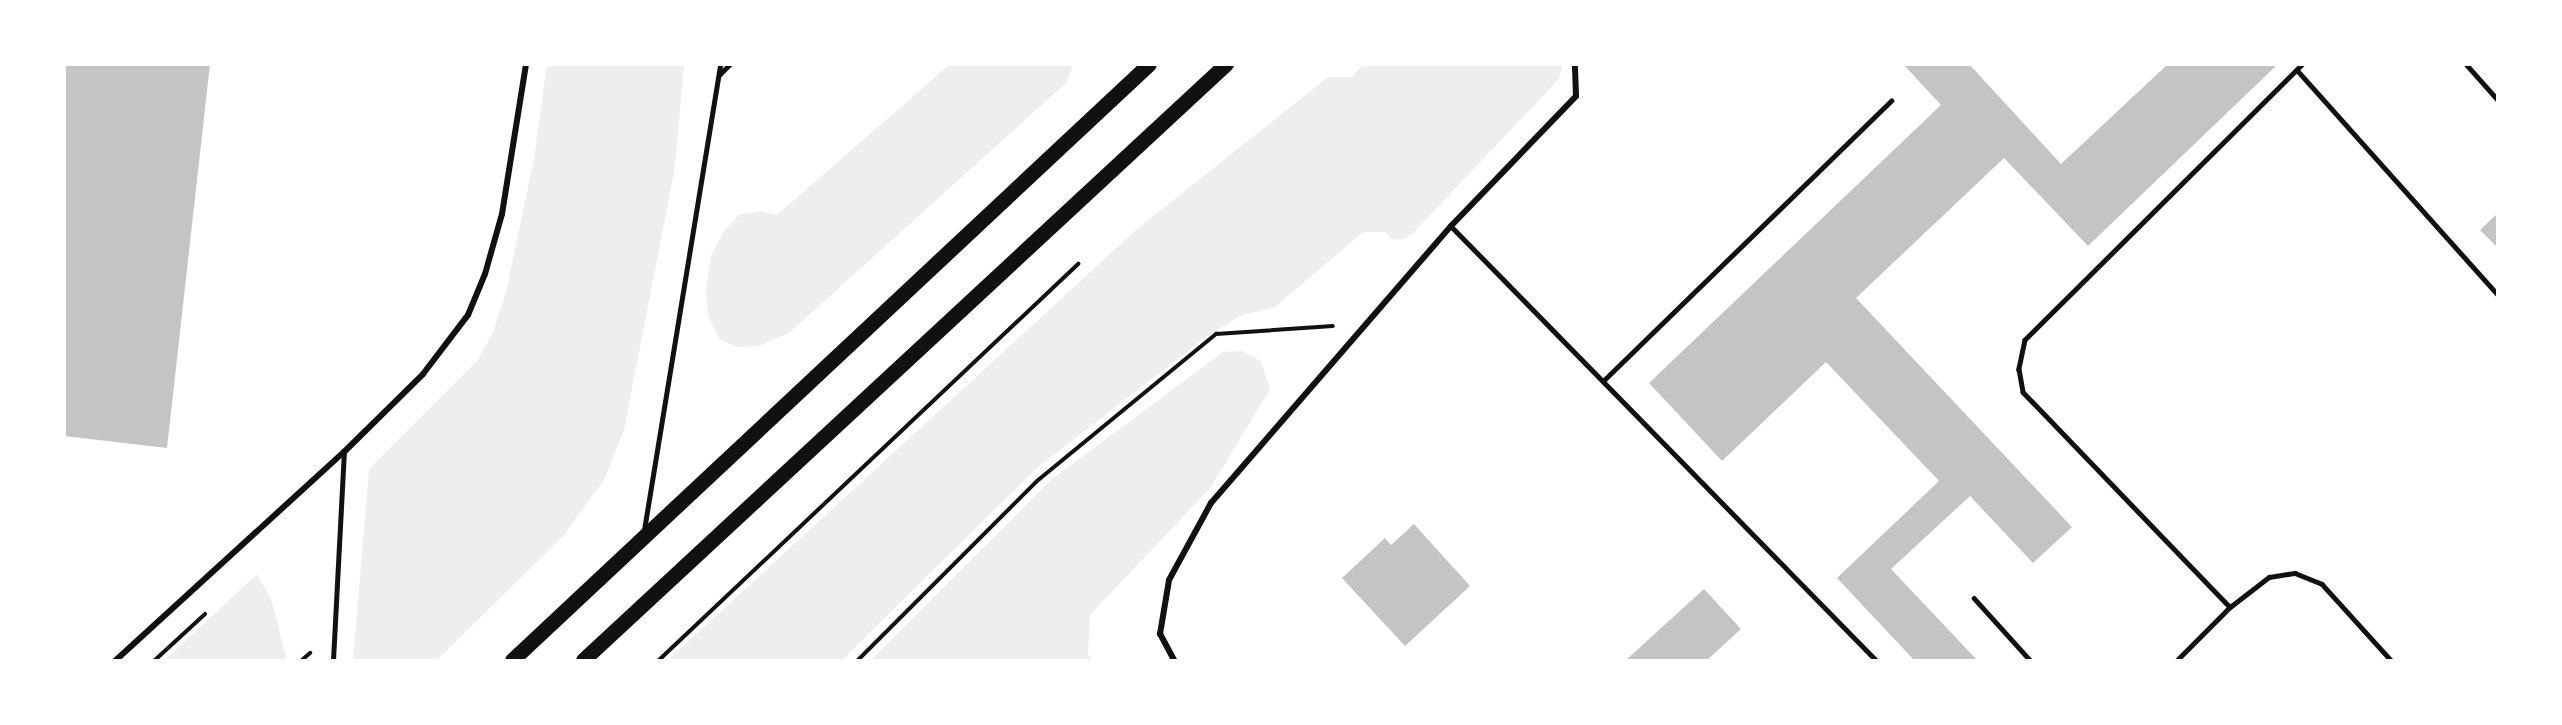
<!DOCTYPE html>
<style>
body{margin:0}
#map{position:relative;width:2562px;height:725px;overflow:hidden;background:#fff;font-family:Arial,sans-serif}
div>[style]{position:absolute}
.green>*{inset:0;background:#eee}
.building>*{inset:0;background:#c4c4c4}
.path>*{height:4px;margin:-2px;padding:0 2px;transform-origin:2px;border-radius:2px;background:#111}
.service>*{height:4.5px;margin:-2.25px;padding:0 2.25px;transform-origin:2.25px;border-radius:2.25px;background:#111}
.minor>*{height:6px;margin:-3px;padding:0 3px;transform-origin:3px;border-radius:3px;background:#111}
.primary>*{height:15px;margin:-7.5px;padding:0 7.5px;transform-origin:7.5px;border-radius:7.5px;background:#111}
span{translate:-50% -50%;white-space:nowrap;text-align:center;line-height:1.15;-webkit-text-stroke:4.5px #fff;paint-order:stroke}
.frame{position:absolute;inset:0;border:66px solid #fff;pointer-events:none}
</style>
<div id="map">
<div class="green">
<i style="clip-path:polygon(547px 64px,684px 65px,675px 167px,624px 430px,604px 480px,563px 536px,437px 660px,353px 660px,369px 469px,478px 360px,493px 332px,506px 292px,534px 159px)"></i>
<i style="clip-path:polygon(950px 64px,1073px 65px,1066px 83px,789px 333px,759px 346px,737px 347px,719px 339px,708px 316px,706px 288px,711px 256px,724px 231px,739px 215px,760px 211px,777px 215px)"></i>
<i style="clip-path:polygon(1364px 64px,1562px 64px,1562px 68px,1559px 79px,1412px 234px,1401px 240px,1391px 239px,1385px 232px,1363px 232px,1275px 307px,1242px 315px,1206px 337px,1038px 467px,842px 660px,668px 660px,1137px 229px,1328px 77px,1351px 77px)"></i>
<i style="clip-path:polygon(1242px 351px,1261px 361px,1270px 389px,1211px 487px,1090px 615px,1088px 655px,1093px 660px,871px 660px,1052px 479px,1223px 352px)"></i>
<i style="clip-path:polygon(257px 574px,272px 602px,286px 657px,283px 660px,165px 660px)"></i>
</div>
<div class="building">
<i style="clip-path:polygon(64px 64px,210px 64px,167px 448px,64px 436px)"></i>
<i style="clip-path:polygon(1903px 64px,1969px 64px,2061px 164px,2168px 64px,2278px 64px,2088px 246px,2004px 158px,1856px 298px,2072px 527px,2033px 563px,1970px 496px,1891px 569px,1977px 660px,1914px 660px,1837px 578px,1939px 481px,1826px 362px,1722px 461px,1649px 383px,1941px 105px)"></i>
<i style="clip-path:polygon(2498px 213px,2498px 248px,2480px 230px)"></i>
<i style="clip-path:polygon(1414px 524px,1470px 586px,1405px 646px,1342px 578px,1385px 538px,1391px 545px)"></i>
<i style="clip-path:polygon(1704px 589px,1741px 629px,1707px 660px,1626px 660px)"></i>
</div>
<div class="path">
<i style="left:155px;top:660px;width:68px;rotate:-42.6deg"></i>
<i style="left:302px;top:660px;width:11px;rotate:-41deg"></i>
<i style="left:659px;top:660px;width:577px;rotate:-43.38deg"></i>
<i style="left:858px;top:660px;width:253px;rotate:-45deg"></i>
<i style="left:1037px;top:481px;width:232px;rotate:-39.4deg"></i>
<i style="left:1216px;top:334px;width:117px;rotate:-3.9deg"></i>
</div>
<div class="service">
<i style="left:2303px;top:64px;width:8px;rotate:135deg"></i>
<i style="left:2297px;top:70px;width:302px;rotate:48.2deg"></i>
<i style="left:2466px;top:64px;width:48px;rotate:48.4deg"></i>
<i style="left:2297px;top:70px;width:383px;rotate:135.2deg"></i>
<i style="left:2025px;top:340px;width:30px;rotate:102deg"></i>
<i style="left:2019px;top:369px;width:23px;rotate:80deg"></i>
<i style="left:2023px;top:392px;width:298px;rotate:46.1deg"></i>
<i style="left:2230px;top:607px;width:49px;rotate:-37.6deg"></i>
<i style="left:2269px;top:577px;width:26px;rotate:-9deg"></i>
<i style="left:2295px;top:573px;width:29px;rotate:22deg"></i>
<i style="left:2322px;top:584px;width:103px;rotate:47.8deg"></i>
<i style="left:719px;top:75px;width:16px;rotate:-45deg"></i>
<i style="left:1451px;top:226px;width:607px;rotate:45.6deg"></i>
<i style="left:1603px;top:381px;width:402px;rotate:-44.2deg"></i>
<i style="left:644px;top:530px;width:472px;rotate:-80.7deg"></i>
<i style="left:1974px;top:598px;width:84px;rotate:47.9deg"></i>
<i style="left:333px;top:660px;width:208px;rotate:-87deg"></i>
<i style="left:2177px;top:660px;width:75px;rotate:-45deg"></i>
</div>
<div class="minor">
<i style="left:116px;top:660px;width:309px;rotate:-42.4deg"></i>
<i style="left:344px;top:452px;width:111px;rotate:-44.6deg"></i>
<i style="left:423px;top:374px;width:74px;rotate:-52.7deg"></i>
<i style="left:468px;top:315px;width:44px;rotate:-67.5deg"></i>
<i style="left:485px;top:274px;width:62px;rotate:-74.2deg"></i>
<i style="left:502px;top:214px;width:152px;rotate:-80.9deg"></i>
<i style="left:1174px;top:660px;width:30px;rotate:-118deg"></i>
<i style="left:1160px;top:634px;width:55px;rotate:-80.5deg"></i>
<i style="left:1169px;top:580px;width:88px;rotate:-61.4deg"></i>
<i style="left:1211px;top:503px;width:367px;rotate:-49.1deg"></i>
<i style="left:1451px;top:226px;width:180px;rotate:-46.1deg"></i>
<i style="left:1576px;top:96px;width:32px;rotate:-92deg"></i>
</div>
<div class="primary">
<i style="left:512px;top:660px;width:872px;rotate:-43.1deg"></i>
<i style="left:583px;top:660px;width:877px;rotate:-42.83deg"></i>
</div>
<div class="frame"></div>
</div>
